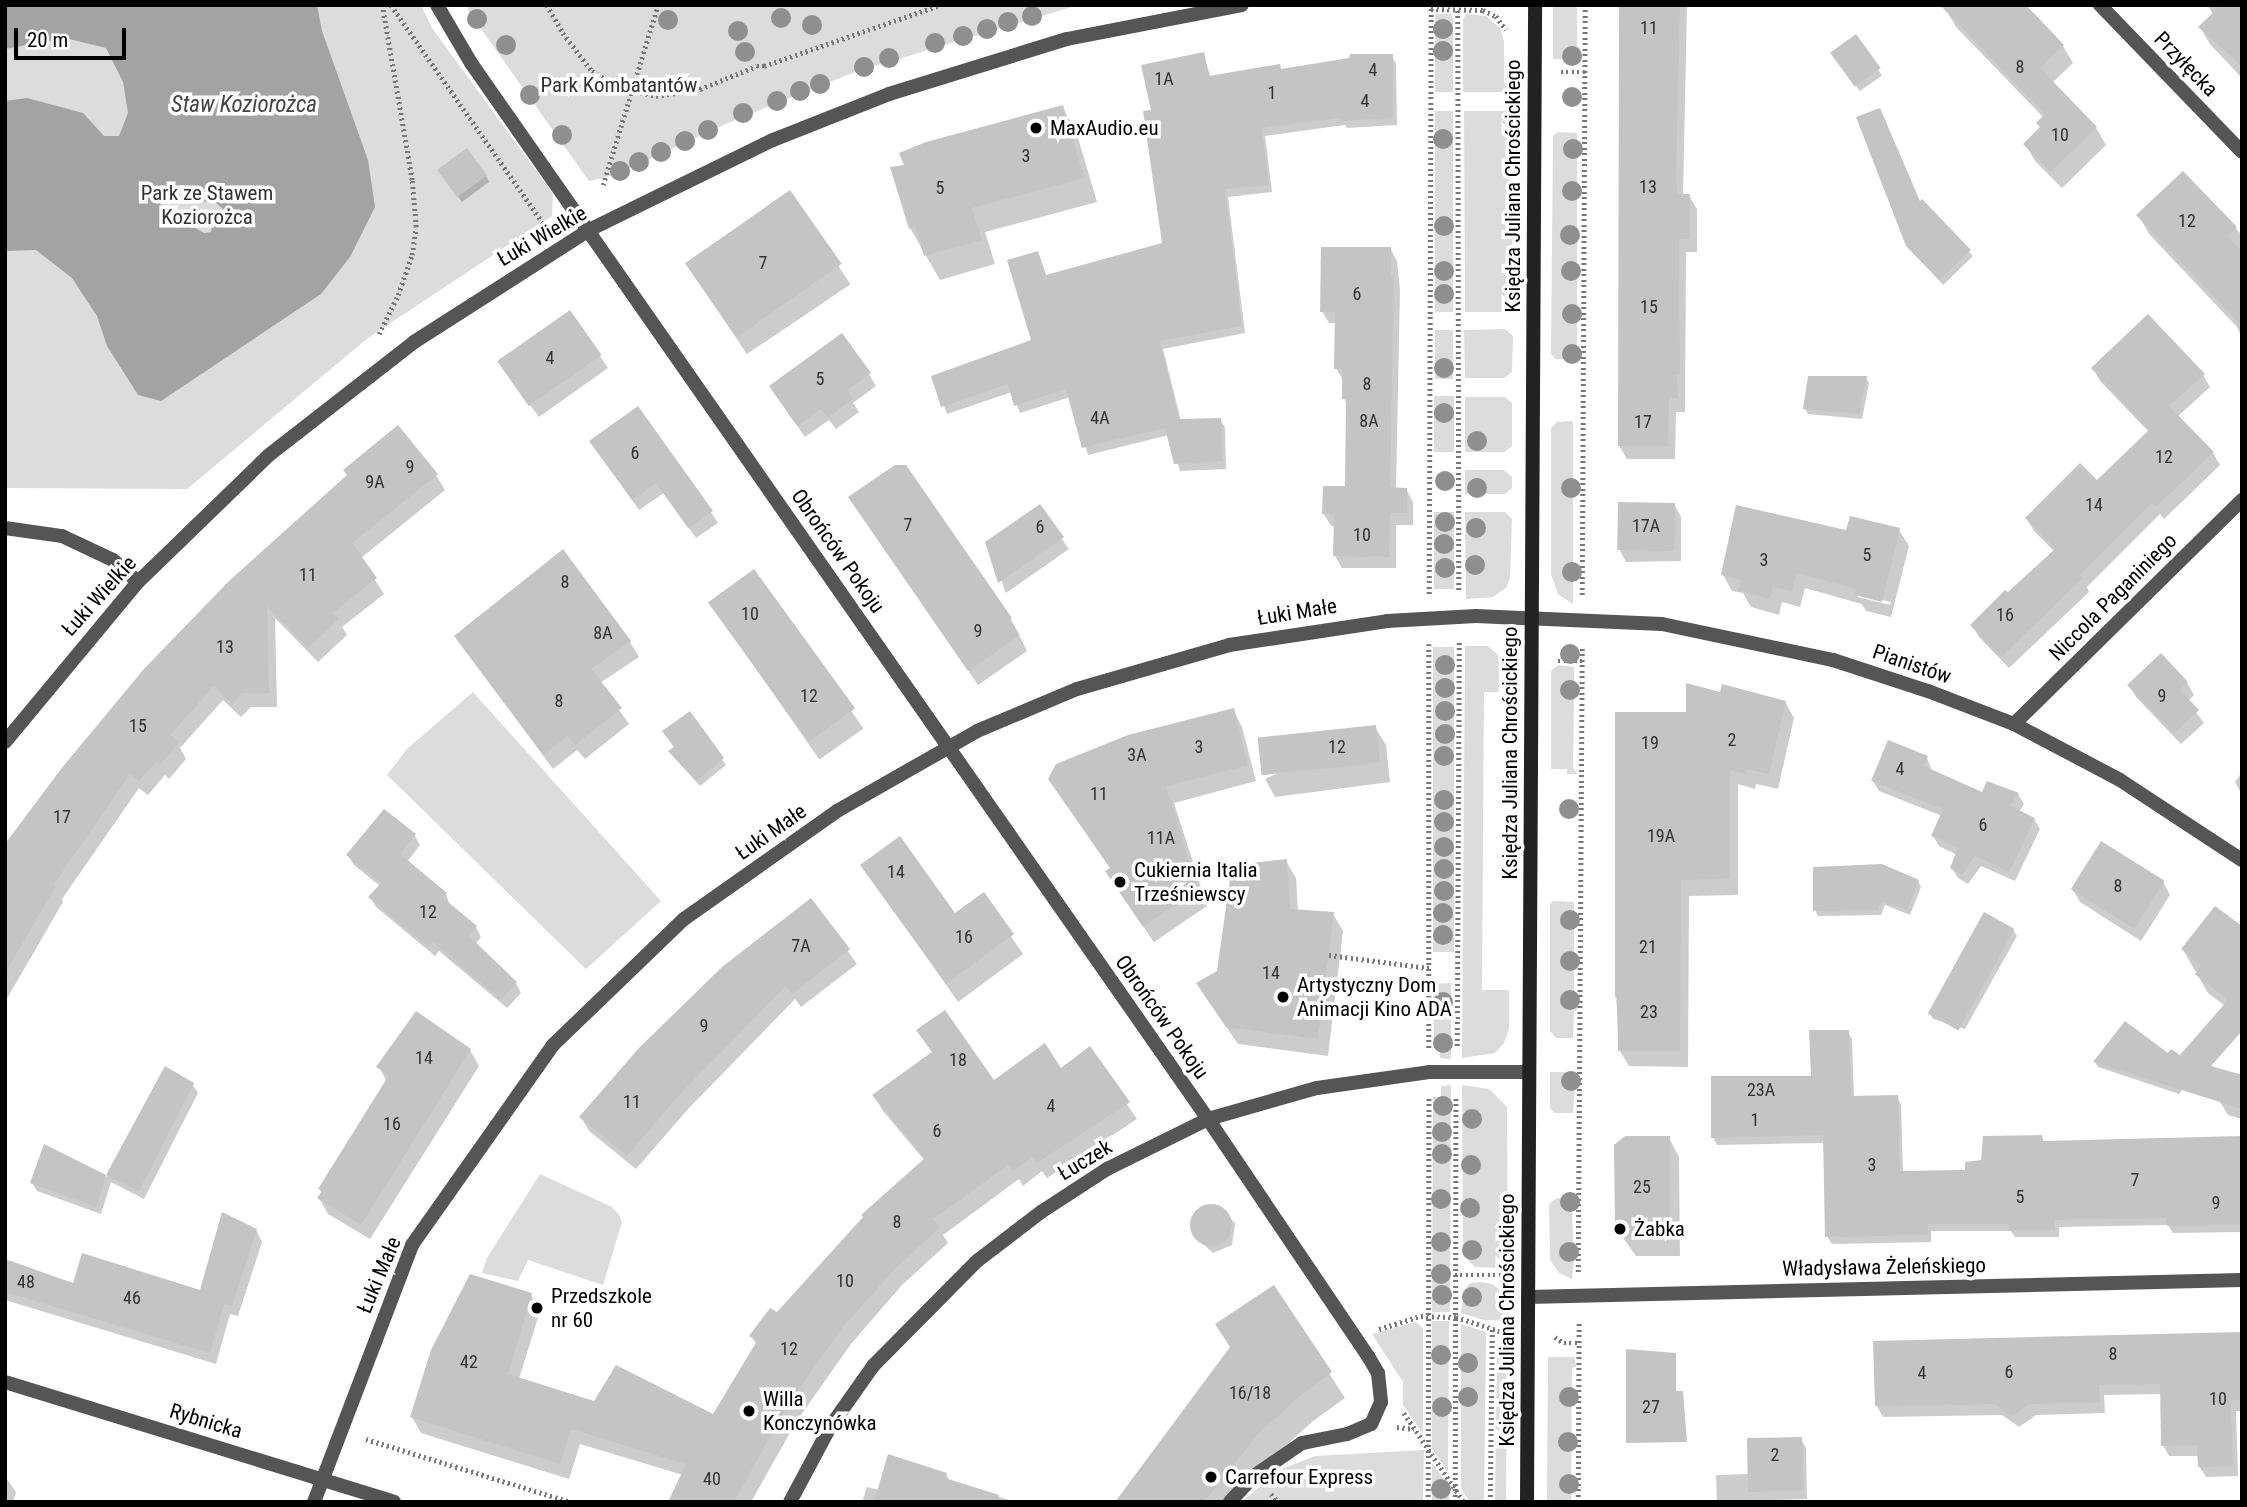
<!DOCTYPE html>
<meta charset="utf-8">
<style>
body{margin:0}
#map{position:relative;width:2247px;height:1507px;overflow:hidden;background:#fff;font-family:"Roboto Condensed",sans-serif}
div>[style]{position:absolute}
.green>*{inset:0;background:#dcdcdc;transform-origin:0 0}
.water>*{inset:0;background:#a3a3a3}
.shadow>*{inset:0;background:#0003;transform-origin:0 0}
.building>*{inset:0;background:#c4c4c4;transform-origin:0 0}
.round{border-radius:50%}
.path>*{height:4.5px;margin-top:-2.25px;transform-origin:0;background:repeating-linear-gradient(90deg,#777 0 2px,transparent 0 5.5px)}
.lane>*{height:14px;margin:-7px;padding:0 7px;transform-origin:7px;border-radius:7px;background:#555}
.street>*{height:14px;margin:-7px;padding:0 7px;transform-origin:7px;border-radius:7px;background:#555}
.secondary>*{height:14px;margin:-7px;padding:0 7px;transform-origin:7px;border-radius:7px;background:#222}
.trees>*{width:20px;height:20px;margin:-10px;border-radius:50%;background:#8f8f8f}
.dots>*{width:19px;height:19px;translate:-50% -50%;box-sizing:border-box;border:4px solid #fff;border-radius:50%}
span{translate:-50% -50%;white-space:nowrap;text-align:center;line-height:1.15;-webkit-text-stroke:7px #fff;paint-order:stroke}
.number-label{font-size:18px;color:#313131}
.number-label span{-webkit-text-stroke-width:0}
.street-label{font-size:21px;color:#000}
.park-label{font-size:21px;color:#333}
.poi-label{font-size:21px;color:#000}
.left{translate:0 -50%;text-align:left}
.water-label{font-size:23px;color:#444;font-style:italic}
.frame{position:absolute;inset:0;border:7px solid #000;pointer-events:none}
.scale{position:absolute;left:14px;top:28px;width:112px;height:32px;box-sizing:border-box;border:4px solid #000;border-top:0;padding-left:9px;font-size:21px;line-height:24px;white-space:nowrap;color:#000;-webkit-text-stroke:5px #fff;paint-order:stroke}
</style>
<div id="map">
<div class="green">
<i style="clip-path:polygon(5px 5px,421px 5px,432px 28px,553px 194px,552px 216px,368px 338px,187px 489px,5px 488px)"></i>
<i style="clip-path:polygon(467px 5px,1078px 5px,855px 72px,728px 123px,615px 175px,589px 181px,469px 12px)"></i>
<i style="clip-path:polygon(1553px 5px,1577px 5px,1577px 46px,1580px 47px,1580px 60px,1553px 59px)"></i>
<i style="clip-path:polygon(1435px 14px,1451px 14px,1453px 19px,1453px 92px,1435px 92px)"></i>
<i style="clip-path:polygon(1466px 14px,1486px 16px,1500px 28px,1504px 41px,1504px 83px,1514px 83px,1507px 92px,1463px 92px,1463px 19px)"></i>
<i style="left:1435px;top:111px;width:18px;height:201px"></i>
<i style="clip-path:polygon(1464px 111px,1507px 111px,1513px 118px,1513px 304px,1506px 312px,1465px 312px)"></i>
<i style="clip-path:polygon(1558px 132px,1577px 133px,1577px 360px,1555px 359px,1551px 354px,1553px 136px)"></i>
<i style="clip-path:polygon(1505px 329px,1513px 336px,1512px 372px,1504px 378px,1465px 378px,1464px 330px)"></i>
<i style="left:1435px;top:330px;width:18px;height:49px"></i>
<i style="left:1434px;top:396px;width:20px;height:56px"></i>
<i style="clip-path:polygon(1465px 397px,1505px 397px,1512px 403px,1512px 446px,1504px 452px,1465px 452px)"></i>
<i style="clip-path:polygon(1573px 421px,1573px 564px,1576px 567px,1576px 579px,1573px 580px,1573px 604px,1558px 594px,1551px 574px,1551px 428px,1557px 422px)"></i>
<i style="clip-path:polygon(1465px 470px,1504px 470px,1512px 477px,1512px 488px,1505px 494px,1465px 494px)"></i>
<i style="left:1434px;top:512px;width:20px;height:77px"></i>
<i style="clip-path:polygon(1465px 512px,1505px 512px,1512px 519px,1510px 578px,1506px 588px,1493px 597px,1466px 599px)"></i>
<i style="clip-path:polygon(1465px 646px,1488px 646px,1498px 655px,1499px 661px,1499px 692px,1484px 692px,1482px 990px,1509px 990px,1509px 1029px,1504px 1043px,1495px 1053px,1462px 1058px)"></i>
<i style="left:1433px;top:647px;width:21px;height:305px"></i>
<i style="clip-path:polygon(1558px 665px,1574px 667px,1574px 681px,1577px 683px,1574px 694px,1573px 768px,1577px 774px,1567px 774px,1567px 769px,1551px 769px,1551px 671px)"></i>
<i style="clip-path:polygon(473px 692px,661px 901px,586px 969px,387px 775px,407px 749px)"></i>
<i style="clip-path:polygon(1553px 901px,1574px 902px,1574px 953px,1577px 955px,1577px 969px,1574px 970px,1574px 992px,1577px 994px,1577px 1010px,1574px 1011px,1573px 1038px,1556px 1038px,1550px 1031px,1550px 904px)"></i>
<i style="clip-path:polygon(1451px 983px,1451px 1059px,1440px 1058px,1439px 1047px,1434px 1047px,1433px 984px)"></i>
<i style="clip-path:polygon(1550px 1072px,1576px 1072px,1573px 1113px,1554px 1113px,1550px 1108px)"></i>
<i style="clip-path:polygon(1451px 1085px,1450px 1312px,1432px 1312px,1433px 1097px,1441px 1097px,1441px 1086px)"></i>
<i style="clip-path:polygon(1462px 1085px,1489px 1089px,1507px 1107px,1508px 1264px,1499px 1268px,1475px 1267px,1463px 1255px)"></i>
<i style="clip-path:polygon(540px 1174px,612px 1207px,619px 1215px,622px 1222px,603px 1285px,528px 1260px,518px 1281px,482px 1273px,487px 1258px)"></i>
<i style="clip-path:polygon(1557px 1198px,1576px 1198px,1576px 1208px,1572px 1210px,1573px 1242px,1576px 1243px,1572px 1279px,1559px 1273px,1550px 1260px,1549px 1204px)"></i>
<i style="clip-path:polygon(1480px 1282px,1492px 1284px,1502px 1291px,1508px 1304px,1508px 1321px,1484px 1320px,1461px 1313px,1464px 1290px,1470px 1283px)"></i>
<i style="clip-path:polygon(1432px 1321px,1449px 1321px,1448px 1472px,1432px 1449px)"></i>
<i style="clip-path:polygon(1416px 1322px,1423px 1328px,1423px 1434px,1403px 1405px,1403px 1382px,1372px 1334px)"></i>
<i style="clip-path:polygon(1461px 1324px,1486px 1332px,1484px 1502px,1470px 1502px,1461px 1489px)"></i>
<i style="clip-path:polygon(1502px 1342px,1507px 1343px,1506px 1502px,1495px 1502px,1497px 1351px)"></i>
<i style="clip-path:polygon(1548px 1357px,1575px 1357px,1576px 1367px,1572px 1368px,1571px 1502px,1547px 1502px)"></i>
<i style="clip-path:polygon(1424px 1450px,1423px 1502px,1241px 1502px,1282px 1469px,1315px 1456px)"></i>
<i style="clip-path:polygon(1432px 1463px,1449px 1487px,1449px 1502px,1432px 1502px)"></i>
</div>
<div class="water">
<i style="clip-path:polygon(evenodd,5px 5px,317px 5px,322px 31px,368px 160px,375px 207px,350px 257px,321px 294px,161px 401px,138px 395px,107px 346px,97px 316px,72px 278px,36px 250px,5px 251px,5px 101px,27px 98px,83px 113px,104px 136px,119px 136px,128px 113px,123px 82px,106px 48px,65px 38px,5px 49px,5px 5px,166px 186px,206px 202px,211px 199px,222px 208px,222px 216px,213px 223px,211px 232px,204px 233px,166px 211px,159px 202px,160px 187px,166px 186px)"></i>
</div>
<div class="shadow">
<i style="clip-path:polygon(1621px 5px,1687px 5px,1683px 196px,1689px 196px,1697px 209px,1697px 252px,1686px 252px,1685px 412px,1676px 412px,1675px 459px,1627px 459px,1619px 445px)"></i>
<i style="clip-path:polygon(2208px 5px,2242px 5px,2242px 78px,2210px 44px,2200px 27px,2213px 15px)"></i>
<i style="clip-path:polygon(1946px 10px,2063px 46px,2073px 63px,2052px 83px,2096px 128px,2106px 145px,2062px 188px,2035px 161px,2025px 144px,2041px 129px,2044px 118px,1956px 27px)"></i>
<i style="left:1855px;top:37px;width:47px;height:27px;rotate:55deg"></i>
<i style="clip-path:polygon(1203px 54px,1211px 78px,1279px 66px,1282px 71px,1392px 56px,1396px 64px,1397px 125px,1347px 128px,1345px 125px,1265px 136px,1272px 192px,1228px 197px,1245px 333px,1163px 349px,1181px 421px,1220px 420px,1225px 427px,1226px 469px,1180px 471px,1169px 435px,1088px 455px,1070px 397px,1020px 413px,1012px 392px,947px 414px,933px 377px,1033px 341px,1037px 253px,1047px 277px,1164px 244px,1153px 112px)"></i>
<i style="clip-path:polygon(1062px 107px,1076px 131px,1097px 202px,985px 232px,995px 264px,940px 280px,910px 228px,906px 166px)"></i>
<i style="clip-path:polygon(2183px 173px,2242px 235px,2242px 338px,2237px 327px,2149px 234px,2139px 216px)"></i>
<i style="clip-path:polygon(486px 176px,489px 182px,462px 202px,443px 177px)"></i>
<i style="left:789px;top:193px;width:110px;height:125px;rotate:56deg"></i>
<i style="clip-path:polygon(1920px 204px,1973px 256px,1943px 285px,1908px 246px)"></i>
<i style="clip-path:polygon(1390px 248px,1397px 261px,1400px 290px,1396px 489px,1406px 489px,1413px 502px,1413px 525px,1396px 525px,1396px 568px,1342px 568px,1335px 556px,1335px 526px,1331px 526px,1324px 514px,1347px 488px,1348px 406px,1344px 399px,1344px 382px,1336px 368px,1336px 323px,1329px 323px,1322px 311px)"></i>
<i style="clip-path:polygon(570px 312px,608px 368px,539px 417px,507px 374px)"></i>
<i style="clip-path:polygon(2093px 368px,2203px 375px,2210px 387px,2177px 417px,2213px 453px,2220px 465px,2164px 519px,2160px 514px,2087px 587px,2089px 592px,2009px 668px,1979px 637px,1972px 625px,2054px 551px,2034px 531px,2027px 519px,2097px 482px,2149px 432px,2100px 381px)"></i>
<i style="clip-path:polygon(869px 374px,876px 386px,853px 403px,859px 412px,836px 429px,829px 420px,805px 437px,778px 398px)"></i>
<i style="clip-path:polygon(1866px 378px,1869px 383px,1862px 419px,1808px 414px,1805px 409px)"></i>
<i style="clip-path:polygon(598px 452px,711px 512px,718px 523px,696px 538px,664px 493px,639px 510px)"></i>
<i style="clip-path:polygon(436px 475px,445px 490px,361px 558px,384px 594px,342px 627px,347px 635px,318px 662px,275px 618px,277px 707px,251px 707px,241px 717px,223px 700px,180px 748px,186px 759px,169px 779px,165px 775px,148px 795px,139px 788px,62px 899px,63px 902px,5px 1002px,5px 851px,144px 671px)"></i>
<i style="clip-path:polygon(1674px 504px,1681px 517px,1681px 561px,1626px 562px,1619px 549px)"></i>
<i style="clip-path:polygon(1039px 507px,1069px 549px,1006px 593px,987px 542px)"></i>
<i style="clip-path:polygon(859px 512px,1011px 619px,1027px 651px,978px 685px)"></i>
<i style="clip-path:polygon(evenodd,1899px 530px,1909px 546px,1891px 617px,1866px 611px,1862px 604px,1805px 588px,1800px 607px,1782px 602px,1779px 615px,1751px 607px,1743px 593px,1732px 591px,1723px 575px,1847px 533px,1899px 530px,1858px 594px,1891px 602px,1890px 605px,1858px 597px,1858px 594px)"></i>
<i style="left:754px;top:572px;width:191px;height:54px;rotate:55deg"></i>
<i style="clip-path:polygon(457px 637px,630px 642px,639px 657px,600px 683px,629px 724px,585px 759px,577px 750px,553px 769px)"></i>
<i style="clip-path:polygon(2187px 683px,2194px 695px,2188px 701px,2204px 723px,2181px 744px,2136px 697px,2129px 685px)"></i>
<i style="clip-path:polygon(1785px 702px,1794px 718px,1778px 789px,1756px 784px,1755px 789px,1738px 784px,1738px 895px,1689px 896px,1688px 1067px,1629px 1066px,1620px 1051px,1616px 996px,1688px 714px)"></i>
<i style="clip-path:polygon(1233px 710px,1242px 727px,1256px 781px,1174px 803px,1207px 906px,1154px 942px,1117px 888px,1111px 869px,1050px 778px)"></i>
<i style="clip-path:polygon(690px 713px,726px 765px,700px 786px,674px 757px)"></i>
<i style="clip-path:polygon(1375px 727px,1386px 745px,1390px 782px,1275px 797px,1265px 779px)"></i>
<i style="clip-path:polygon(1927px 758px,1932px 771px,1983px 795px,2018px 794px,2024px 804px,2019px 812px,2034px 819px,2040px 829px,2015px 881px,1981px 866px,1968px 884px,1958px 878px,1952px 868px,1957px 855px,1939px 846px,1933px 836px,1942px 816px,1879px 791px,1873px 781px)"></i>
<i style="clip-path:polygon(2242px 772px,2242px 795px,2235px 782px)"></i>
<i style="clip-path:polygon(384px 812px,415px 836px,420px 845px,407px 862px,446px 894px,450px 906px,476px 927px,481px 937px,475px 945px,516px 983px,521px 993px,507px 1008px,439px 951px,435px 956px,376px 907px,370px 897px,380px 886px,354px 865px,348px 856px)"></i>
<i style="clip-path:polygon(2102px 844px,2163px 882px,2170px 895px,2141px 941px,2080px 902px,2073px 890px)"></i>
<i style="clip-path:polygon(1286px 861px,1296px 878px,1298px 912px,1333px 914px,1343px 931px,1328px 1056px,1238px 1044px,1208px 1000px,1218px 972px)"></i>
<i style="clip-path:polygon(863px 865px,954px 915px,983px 895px,1023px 954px,958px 1002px)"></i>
<i style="clip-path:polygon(1918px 881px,1921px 887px,1910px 915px,1885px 905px,1881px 915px,1818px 916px,1815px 910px)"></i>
<i style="clip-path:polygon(811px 901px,857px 964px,801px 1007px,795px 999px,689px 1108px,636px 1169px,589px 1131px,581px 1117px)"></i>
<i style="clip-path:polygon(2215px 908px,2242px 1019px,2208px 993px,2183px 950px)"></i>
<i style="clip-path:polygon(2013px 930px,2017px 936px,1965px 1029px,1933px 1019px,1930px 1014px)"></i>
<i style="clip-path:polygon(1848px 1032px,1852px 1039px,1854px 1097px,1897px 1097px,1901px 1104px,1903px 1173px,1967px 1172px,2041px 1136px,2045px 1143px,2242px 1138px,2242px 1232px,2173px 1233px,2168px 1225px,2059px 1227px,2059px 1237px,2015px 1237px,2011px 1231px,1931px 1231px,1931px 1242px,1832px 1244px,1827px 1236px,1825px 1143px,1717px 1145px,1713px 1137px,1813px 1077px)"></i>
<i style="clip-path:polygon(1090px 1049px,1137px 1119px,1047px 1178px,1042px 1171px,1023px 1186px,1019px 1179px,943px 1235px,948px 1243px,902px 1285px,851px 1344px,796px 1422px,751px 1502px,674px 1502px,683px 1475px,580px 1444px,569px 1479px,421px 1433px,412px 1417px,531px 1295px,540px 1311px,519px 1379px,595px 1403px,713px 1416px,756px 1344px,751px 1336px,777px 1315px,925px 1161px,883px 1111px,874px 1096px,993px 1082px,1061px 1070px)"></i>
<i style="clip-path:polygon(470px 1050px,479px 1066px,370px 1239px,328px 1214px,319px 1198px,322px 1193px,320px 1189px,387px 1082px,379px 1067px)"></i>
<i style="clip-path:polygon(2095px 1062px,2193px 1076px,2179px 1094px,2098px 1067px)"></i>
<i style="clip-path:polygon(165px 1068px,193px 1085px,198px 1093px,144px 1199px,111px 1182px,101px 1214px,37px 1191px,32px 1183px,45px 1146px,107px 1177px)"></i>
<i style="clip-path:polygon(2242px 1080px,2242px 1119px,2228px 1115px,2220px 1102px)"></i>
<i style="clip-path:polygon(1669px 1138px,1679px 1157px,1680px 1256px,1636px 1256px,1616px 1228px)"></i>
<i style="clip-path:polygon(1215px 1204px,1235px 1223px,1232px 1245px,1213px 1253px,1192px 1234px,1195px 1211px)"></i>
<i style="clip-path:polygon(256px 1230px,262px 1242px,238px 1316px,230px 1314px,216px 1364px,5px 1300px,5px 1261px,74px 1285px,201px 1292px)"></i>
<i style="clip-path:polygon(1274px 1288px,1345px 1398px,1313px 1421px,1272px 1458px,1235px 1502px,1117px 1502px)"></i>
<i style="clip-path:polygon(2242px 1334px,2242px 1411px,2236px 1411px,2238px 1476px,2206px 1477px,2199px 1466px,2199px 1456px,2169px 1456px,2163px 1445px,2162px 1394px,2104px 1395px,2105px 1413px,2036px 1415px,2019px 1427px,2002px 1415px,1883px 1417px,1877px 1406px)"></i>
<i style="clip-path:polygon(1801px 1439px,1806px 1448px,1807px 1499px,1717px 1502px,1716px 1475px,1750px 1474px)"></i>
<i style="clip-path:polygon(946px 1474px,950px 1482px,1016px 1502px,862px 1502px,867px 1487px,879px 1490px)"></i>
<i style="clip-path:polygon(5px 1476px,16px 1492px,13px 1502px,5px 1502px)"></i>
</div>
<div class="building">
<i style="clip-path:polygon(1619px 5px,1680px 5px,1676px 180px,1678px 194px,1690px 194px,1690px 239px,1679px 239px,1680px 375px,1677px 375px,1678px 398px,1669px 398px,1668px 446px,1618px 446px)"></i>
<i style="clip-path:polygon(1940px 5px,2026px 5px,2064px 45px,2040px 68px,2097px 127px,2051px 172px,2023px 144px,2040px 127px,2036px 123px,2045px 114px)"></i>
<i style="clip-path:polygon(2221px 5px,2242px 5px,2242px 66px,2198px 27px)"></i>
<i style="left:1856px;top:34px;width:42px;height:32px;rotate:54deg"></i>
<i style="clip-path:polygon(1204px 52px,1209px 76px,1280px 64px,1281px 69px,1349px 58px,1350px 54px,1393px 54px,1393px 118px,1341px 121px,1340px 118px,1262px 128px,1269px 185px,1225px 189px,1242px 326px,1160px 341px,1179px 419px,1221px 418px,1223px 461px,1174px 464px,1165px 428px,1082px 448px,1066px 389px,1014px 406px,1008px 384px,941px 407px,931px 376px,1031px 340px,1007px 260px,1038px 251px,1046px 275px,1162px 243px,1143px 111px,1151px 110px,1141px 65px)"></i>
<i style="clip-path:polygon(1063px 105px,1084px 178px,972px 208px,982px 240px,924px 256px,915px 226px,909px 229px,890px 167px,904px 165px,899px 153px,926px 142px)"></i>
<i style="clip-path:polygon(1880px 108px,1920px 201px,1922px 199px,1971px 250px,1939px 280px,1906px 246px,1856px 117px)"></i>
<i style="left:467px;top:148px;width:34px;height:37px;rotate:54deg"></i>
<i style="clip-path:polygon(2183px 171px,2237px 227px,2228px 236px,2242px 251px,2242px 326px,2136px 215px)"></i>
<i style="left:790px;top:190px;width:90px;height:128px;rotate:55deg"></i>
<i style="clip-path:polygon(1321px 247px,1391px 247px,1391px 276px,1394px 276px,1390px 487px,1407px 488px,1407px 513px,1390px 513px,1389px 557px,1333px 556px,1334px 514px,1322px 514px,1323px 486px,1345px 486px,1346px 399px,1342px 399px,1342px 369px,1334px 369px,1335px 312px,1320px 312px)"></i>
<i style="left:570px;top:310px;width:55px;height:89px;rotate:55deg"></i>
<i style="clip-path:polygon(2148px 314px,2205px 374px,2169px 406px,2214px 452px,2156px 507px,2152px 503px,2080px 575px,2083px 578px,2001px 657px,1970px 625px,2005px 590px,2008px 592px,2055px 549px,2025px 518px,2080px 463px,2097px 480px,2149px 430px,2091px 368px)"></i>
<i style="clip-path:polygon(842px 333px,871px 373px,847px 390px,853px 399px,827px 418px,821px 409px,797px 426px,769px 386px)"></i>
<i style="clip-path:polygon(1808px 376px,1867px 376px,1859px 414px,1803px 409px)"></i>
<i style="clip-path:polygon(638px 406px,713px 511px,688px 528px,656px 483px,632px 500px,589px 441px)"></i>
<i style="clip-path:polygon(398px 425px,438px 474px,352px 543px,377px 578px,333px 613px,339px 619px,308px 648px,267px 606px,269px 693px,242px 693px,232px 704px,214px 686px,170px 735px,179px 742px,160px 765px,156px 762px,139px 781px,130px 774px,54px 884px,56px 886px,5px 973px,5px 844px,61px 769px,143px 670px,229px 581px,347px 475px,343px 470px)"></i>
<i style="clip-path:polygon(895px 465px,906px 465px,1012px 618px,1009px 620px,1020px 635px,968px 671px,848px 497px)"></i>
<i style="left:1618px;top:502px;width:57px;height:48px;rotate:1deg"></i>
<i style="clip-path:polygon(1040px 504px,1064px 537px,998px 583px,985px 542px)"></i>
<i style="clip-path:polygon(1736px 505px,1846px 530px,1850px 516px,1900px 528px,1882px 602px,1855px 595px,1856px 589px,1796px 573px,1792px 591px,1773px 587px,1770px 599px,1739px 591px,1741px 580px,1721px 575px)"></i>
<i style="clip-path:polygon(563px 549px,631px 641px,591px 669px,622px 708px,575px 745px,568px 736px,543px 755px,454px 636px)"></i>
<i style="left:754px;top:569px;width:172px;height:57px;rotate:54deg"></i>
<i style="clip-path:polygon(2161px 653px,2188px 682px,2180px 690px,2199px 710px,2174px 733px,2127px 685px)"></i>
<i style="clip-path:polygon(1686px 683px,1720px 692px,1722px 684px,1786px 701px,1769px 774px,1747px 769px,1746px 774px,1730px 770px,1730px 879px,1681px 880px,1680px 1051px,1618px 1051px,1617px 997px,1615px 997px,1615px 712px,1686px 712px)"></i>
<i style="clip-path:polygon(1234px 708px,1248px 765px,1166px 786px,1198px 889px,1143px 927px,1105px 871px,1110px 868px,1048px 779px,1056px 764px,1128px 735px)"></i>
<i style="clip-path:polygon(690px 711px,724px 758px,696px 781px,668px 751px,674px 747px,662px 731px)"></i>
<i style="left:1376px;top:725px;width:38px;height:119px;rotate:84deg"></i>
<i style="clip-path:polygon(1888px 740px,1928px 756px,1924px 766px,1982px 792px,1987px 781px,2019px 793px,2010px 806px,2035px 818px,2009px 872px,1975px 856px,1962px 875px,1950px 868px,1958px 848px,1931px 836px,1943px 809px,1871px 781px)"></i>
<i style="clip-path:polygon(384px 809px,416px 834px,400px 854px,447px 893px,443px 898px,477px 926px,469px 936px,517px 982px,501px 1000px,433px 942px,428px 947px,368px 897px,381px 883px,346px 855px)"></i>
<i style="clip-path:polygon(900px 836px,955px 913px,984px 892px,1014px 934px,946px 984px,860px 865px)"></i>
<i style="left:2101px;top:841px;width:75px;height:57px;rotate:32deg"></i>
<i style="clip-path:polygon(1287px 859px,1290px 909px,1334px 912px,1318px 1039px,1226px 1027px,1196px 983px,1217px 971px,1232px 865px)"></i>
<i style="clip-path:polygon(1882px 864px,1919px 880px,1907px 910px,1882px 901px,1878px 910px,1813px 911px,1813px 867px)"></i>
<i style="clip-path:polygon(811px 898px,850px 949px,792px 994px,786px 986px,681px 1093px,627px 1156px,579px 1117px,639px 1048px,722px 967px)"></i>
<i style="clip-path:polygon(2215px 906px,2242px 926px,2242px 1031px,2211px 1066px,2242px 1075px,2242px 1109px,2093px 1062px,2125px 1021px,2168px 1053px,2171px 1049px,2180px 1055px,2228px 1000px,2195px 974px,2201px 966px,2181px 949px)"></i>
<i style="left:1984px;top:912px;width:35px;height:116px;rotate:29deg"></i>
<i style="clip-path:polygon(945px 1010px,994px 1080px,1045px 1043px,1061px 1068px,1090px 1046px,1130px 1102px,1037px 1163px,1032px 1157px,1013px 1171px,1008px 1165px,933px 1219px,940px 1227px,894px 1270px,842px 1328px,787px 1406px,734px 1502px,668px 1502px,686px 1464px,571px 1429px,560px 1464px,410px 1417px,431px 1350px,470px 1274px,532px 1293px,508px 1374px,594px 1401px,616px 1365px,713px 1414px,757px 1341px,749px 1336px,770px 1308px,777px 1312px,863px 1217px,861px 1215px,925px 1158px,872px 1095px,932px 1052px,916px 1030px)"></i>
<i style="clip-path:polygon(416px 1011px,471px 1049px,361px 1225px,317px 1198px,322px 1191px,318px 1189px,389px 1075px,376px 1067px)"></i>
<i style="clip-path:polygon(1809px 1030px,1849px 1030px,1851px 1096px,1898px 1095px,1900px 1171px,1965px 1170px,1965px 1162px,1981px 1160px,1983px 1136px,2042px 1135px,2043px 1141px,2242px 1136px,2242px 1225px,2167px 1226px,2166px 1218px,2055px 1220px,2055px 1230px,2009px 1230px,2009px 1224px,1928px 1224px,1928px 1235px,1825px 1237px,1823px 1135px,1711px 1138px,1711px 1076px,1811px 1076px)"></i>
<i style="clip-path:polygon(165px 1066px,194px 1083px,139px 1191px,106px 1175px,96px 1207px,30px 1183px,44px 1144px,106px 1175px)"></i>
<i style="clip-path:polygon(1625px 1136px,1670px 1136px,1670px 1238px,1624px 1238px,1615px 1228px,1614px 1145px)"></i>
<i class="round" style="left:1190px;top:1204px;width:42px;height:42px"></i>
<i style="clip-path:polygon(222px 1212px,257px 1229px,232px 1306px,224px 1304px,210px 1353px,5px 1292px,5px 1259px,73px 1283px,82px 1253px,200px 1290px)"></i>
<i style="clip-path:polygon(1274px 1285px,1332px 1372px,1299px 1397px,1258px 1434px,1204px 1502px,1115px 1502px,1230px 1347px,1215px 1324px)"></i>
<i style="clip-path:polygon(2242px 1332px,2242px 1400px,2231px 1400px,2233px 1466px,2198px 1467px,2197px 1445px,2161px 1446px,2160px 1384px,2099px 1385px,2100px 1403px,2029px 1404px,2012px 1416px,1995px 1404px,1875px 1406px,1873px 1341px)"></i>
<i style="clip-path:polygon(1626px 1349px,1676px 1353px,1676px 1391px,1683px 1391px,1687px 1442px,1626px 1443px)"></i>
<i style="left:1802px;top:1437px;width:54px;height:55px;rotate:89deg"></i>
<i style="clip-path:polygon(888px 1454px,947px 1473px,945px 1478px,999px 1495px,997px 1502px,874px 1502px)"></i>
</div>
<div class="path">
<i style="left:391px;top:5px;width:269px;rotate:55.1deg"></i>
<i style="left:547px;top:5px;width:32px;rotate:60deg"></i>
<i style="left:563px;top:33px;width:48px;rotate:52.7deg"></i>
<i style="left:592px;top:71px;width:32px;rotate:32deg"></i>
<i style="left:619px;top:88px;width:38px;rotate:12deg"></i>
<i style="left:656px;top:96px;width:45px;rotate:-9deg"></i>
<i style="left:700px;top:89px;width:61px;rotate:-22deg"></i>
<i style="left:757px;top:66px;width:7px"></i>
<i style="left:764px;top:66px;width:186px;rotate:-19.1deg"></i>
<i style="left:1458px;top:5px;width:586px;rotate:89.9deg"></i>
<i style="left:1431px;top:9px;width:52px;rotate:1.1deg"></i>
<i style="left:1483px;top:10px;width:14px;rotate:25deg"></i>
<i style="left:1496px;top:16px;width:17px;rotate:54deg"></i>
<i style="left:1561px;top:72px;width:24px"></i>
<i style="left:603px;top:185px;width:188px;rotate:-73deg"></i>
<i style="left:379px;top:334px;width:43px;rotate:-64deg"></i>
<i style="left:398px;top:295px;width:42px;rotate:-70.7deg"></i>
<i style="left:412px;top:255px;width:28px;rotate:-82deg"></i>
<i style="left:416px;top:227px;width:47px;rotate:-94.9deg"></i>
<i style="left:412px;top:180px;width:178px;rotate:-99.7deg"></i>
<i style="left:1429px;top:594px;width:589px;rotate:-89.81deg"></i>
<i style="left:1582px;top:595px;width:590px;rotate:-89.71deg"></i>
<i style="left:1429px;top:644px;width:404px;rotate:90deg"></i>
<i style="left:1558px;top:661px;width:24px"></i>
<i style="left:1329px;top:955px;width:101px;rotate:7.4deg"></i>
<i style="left:1457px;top:1046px;width:404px;rotate:-89.7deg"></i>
<i style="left:1578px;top:1272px;width:625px;rotate:-89.63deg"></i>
<i style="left:1455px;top:1275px;width:49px"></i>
<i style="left:1379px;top:1329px;width:44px;rotate:-17.2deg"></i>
<i style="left:1421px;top:1316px;width:35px;rotate:2deg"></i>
<i style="left:1456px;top:1317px;width:48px;rotate:18.1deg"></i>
<i style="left:1555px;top:1337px;width:11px;rotate:34deg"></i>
<i style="left:1564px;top:1343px;width:14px"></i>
<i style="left:1404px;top:1413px;width:107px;rotate:56deg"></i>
<i style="left:1397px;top:1427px;width:17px;rotate:7deg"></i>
<i style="left:366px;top:1439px;width:214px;rotate:17.1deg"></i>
<i style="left:1271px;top:1494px;width:11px;rotate:49deg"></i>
<i style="left:1428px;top:1502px;width:405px;rotate:-89.9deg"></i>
<i style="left:1455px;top:1502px;width:405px;rotate:-89.9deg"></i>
<i style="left:1490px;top:1502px;width:173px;rotate:-89.3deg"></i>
<i style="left:1578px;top:1502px;width:181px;rotate:-89.7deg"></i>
</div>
<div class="lane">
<i style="left:1208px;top:1119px;width:286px;rotate:56deg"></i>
<i style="left:1368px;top:1356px;width:20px;rotate:60deg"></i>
<i style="left:1378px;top:1373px;width:29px;rotate:84deg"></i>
<i style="left:1381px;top:1402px;width:24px;rotate:114deg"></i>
<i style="left:1371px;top:1424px;width:26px;rotate:157deg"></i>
<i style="left:1347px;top:1434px;width:46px;rotate:168.7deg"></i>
<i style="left:1302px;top:1443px;width:58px;rotate:145.5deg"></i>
<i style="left:1254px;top:1476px;width:35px;rotate:133deg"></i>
</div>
<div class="street">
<i style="left:437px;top:5px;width:67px;rotate:59.6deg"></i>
<i style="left:471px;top:63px;width:1288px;rotate:55.09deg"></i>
<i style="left:2100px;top:5px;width:204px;rotate:46deg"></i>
<i style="left:5px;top:528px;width:58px;rotate:8deg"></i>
<i style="left:62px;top:536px;width:56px;rotate:25.2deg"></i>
<i style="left:113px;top:560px;width:33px;rotate:41deg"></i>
<i style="left:2014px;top:724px;width:320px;rotate:-44.5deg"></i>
<i style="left:5px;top:742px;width:208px;rotate:-50.3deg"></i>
<i style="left:138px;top:582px;width:182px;rotate:-44.1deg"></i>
<i style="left:269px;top:455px;width:184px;rotate:-37.9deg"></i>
<i style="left:414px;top:342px;width:208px;rotate:-32.6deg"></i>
<i style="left:589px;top:230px;width:205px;rotate:-26.1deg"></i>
<i style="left:773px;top:140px;width:125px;rotate:-21.6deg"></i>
<i style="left:889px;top:94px;width:186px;rotate:-17.2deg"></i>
<i style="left:1067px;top:39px;width:178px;rotate:-11deg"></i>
<i style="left:1528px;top:1297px;width:714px;rotate:-1.36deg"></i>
<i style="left:5px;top:1382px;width:407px;rotate:17.1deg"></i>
<i style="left:314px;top:1502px;width:275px;rotate:-69.1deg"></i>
<i style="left:412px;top:1245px;width:245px;rotate:-54.8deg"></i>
<i style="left:553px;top:1045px;width:182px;rotate:-43.9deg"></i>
<i style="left:684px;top:919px;width:187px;rotate:-35.2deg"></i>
<i style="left:837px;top:811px;width:161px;rotate:-29.7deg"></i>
<i style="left:977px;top:731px;width:108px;rotate:-22.8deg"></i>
<i style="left:1077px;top:689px;width:158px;rotate:-16.1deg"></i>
<i style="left:1229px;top:645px;width:160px;rotate:-8.6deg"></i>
<i style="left:1387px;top:621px;width:89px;rotate:-3.2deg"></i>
<i style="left:1476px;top:616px;width:186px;rotate:2.5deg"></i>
<i style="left:1662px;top:624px;width:175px;rotate:11.9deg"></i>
<i style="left:1833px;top:660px;width:100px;rotate:18.1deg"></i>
<i style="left:1928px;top:691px;width:92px;rotate:21deg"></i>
<i style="left:2014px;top:724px;width:120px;rotate:27.8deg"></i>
<i style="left:2120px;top:780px;width:146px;rotate:33.3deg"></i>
<i style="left:790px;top:1502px;width:85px;rotate:-61.9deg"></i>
<i style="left:830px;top:1427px;width:75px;rotate:-54.8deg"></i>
<i style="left:873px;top:1366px;width:148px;rotate:-45.3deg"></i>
<i style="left:977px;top:1261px;width:81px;rotate:-37.4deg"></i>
<i style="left:1041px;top:1212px;width:79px;rotate:-33.1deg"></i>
<i style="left:1107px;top:1169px;width:113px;rotate:-26.3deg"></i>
<i style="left:1208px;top:1119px;width:113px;rotate:-15.9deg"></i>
<i style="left:1317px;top:1088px;width:113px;rotate:-8.1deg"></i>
<i style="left:1429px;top:1072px;width:100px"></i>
</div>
<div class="secondary">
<i style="left:1527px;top:1502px;width:1497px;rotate:-89.69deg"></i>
</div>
<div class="trees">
<i style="left:1032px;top:16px"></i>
<i style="left:781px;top:18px"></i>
<i style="left:477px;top:19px"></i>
<i style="left:668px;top:20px"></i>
<i style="left:1008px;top:22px"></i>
<i style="left:812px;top:25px"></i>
<i style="left:987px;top:29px"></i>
<i style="left:1443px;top:29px"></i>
<i style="left:738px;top:31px"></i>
<i style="left:963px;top:36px"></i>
<i style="left:935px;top:43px"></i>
<i style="left:506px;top:45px"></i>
<i style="left:1443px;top:51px"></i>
<i style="left:745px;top:52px"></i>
<i style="left:1572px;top:56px"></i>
<i style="left:889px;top:58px"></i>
<i style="left:864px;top:67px"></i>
<i style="left:820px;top:84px"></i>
<i style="left:800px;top:91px"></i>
<i style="left:530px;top:95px"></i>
<i style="left:1572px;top:97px"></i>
<i style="left:777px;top:101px"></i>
<i style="left:743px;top:113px"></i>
<i style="left:708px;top:130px"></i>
<i style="left:562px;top:135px"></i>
<i style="left:1443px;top:139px"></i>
<i style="left:685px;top:141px"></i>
<i style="left:1573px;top:149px"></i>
<i style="left:661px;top:152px"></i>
<i style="left:639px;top:162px"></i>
<i style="left:620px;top:171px"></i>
<i style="left:1572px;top:191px"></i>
<i style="left:1444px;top:226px"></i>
<i style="left:1570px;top:235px"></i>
<i style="left:1444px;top:271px"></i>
<i style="left:1571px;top:271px"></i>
<i style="left:1444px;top:294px"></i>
<i style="left:1572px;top:314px"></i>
<i style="left:1572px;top:354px"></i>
<i style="left:1444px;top:368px"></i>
<i style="left:1444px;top:413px"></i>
<i style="left:1477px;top:441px"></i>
<i style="left:1445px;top:481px"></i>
<i style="left:1477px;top:488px"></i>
<i style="left:1571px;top:488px"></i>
<i style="left:1445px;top:522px"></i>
<i style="left:1476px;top:528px"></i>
<i style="left:1444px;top:544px"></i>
<i style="left:1475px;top:565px"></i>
<i style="left:1445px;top:568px"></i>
<i style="left:1572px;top:572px"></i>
<i style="left:1570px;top:654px"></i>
<i style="left:1445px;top:665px"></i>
<i style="left:1445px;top:688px"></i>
<i style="left:1570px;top:690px"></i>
<i style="left:1445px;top:711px"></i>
<i style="left:1445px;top:734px"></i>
<i style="left:1444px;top:756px"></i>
<i style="left:1444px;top:800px"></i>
<i style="left:1569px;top:809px"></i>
<i style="left:1444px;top:822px"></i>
<i style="left:1444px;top:847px"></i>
<i style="left:1444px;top:869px"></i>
<i style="left:1444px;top:891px"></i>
<i style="left:1443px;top:913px"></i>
<i style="left:1570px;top:920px"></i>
<i style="left:1443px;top:935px"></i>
<i style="left:1570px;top:961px"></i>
<i style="left:1570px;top:1000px"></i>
<i style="left:1443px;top:1002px"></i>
<i style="left:1443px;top:1043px"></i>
<i style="left:1571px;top:1081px"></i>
<i style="left:1443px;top:1106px"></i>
<i style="left:1472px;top:1119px"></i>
<i style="left:1442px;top:1132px"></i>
<i style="left:1442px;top:1154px"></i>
<i style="left:1471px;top:1165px"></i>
<i style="left:1441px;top:1199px"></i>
<i style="left:1570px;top:1202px"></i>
<i style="left:1470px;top:1208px"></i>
<i style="left:1441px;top:1242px"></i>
<i style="left:1472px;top:1250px"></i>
<i style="left:1569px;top:1252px"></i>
<i style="left:1441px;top:1274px"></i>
<i style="left:1442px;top:1295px"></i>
<i style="left:1472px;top:1297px"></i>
<i style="left:1441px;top:1355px"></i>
<i style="left:1468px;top:1363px"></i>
<i style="left:1468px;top:1397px"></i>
<i style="left:1569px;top:1397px"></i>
<i style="left:1442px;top:1407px"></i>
<i style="left:1568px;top:1442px"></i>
<i style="left:1569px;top:1484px"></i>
<i style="left:1441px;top:1489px"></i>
</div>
<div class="dots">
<i style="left:1036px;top:128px;background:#000"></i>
<i style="left:1120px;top:882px;background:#000"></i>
<i style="left:1283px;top:997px;background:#000"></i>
<i style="left:1620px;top:1229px;background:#000"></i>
<i style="left:537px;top:1308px;background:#000"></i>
<i style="left:749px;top:1411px;background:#000"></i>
<i style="left:1211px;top:1477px;background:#000"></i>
</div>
<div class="number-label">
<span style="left:1649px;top:28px">11</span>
<span style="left:2020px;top:67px">8</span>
<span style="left:1373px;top:70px">4</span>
<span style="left:1164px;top:79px">1A</span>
<span style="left:1272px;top:93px">1</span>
<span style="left:1365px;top:101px">4</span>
<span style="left:2060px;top:135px">10</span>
<span style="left:1026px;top:156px">3</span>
<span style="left:1648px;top:187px">13</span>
<span style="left:940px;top:188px">5</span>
<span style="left:2187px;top:221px">12</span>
<span style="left:763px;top:263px">7</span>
<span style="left:1357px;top:294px">6</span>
<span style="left:1649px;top:307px">15</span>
<span style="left:550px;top:358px">4</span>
<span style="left:820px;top:379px">5</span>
<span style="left:1367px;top:384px">8</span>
<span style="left:1100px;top:418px">4A</span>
<span style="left:1369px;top:421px">8A</span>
<span style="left:1643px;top:422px">17</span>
<span style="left:635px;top:453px">6</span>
<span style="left:2164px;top:457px">12</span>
<span style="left:410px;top:467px">9</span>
<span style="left:375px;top:482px">9A</span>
<span style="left:2094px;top:505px">14</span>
<span style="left:908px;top:525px">7</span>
<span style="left:1646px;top:526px">17A</span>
<span style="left:1040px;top:527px">6</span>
<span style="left:1362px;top:535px">10</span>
<span style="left:1867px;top:555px">5</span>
<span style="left:1764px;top:560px">3</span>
<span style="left:308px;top:575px">11</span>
<span style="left:565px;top:582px">8</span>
<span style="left:750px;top:614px">10</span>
<span style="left:2005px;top:615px">16</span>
<span style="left:978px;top:631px">9</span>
<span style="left:603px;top:633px">8A</span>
<span style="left:225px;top:647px">13</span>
<span style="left:809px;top:696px">12</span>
<span style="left:2162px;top:696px">9</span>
<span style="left:559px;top:701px">8</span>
<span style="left:138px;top:726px">15</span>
<span style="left:1732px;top:740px">2</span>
<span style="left:1650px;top:743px">19</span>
<span style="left:1199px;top:747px">3</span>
<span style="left:1337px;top:747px">12</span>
<span style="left:1137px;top:755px">3A</span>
<span style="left:1900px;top:769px">4</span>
<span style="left:1099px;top:794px">11</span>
<span style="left:62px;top:817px">17</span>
<span style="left:1983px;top:825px">6</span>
<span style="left:1661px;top:836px">19A</span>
<span style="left:1161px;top:838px">11A</span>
<span style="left:896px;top:872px">14</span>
<span style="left:2118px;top:886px">8</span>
<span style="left:428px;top:912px">12</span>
<span style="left:964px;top:937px">16</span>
<span style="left:801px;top:946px">7A</span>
<span style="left:1648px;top:947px">21</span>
<span style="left:1271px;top:973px">14</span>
<span style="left:1649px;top:1012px">23</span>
<span style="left:704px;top:1026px">9</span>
<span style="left:424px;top:1058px">14</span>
<span style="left:958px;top:1060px">18</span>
<span style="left:1761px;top:1090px">23A</span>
<span style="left:632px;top:1102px">11</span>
<span style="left:1051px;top:1106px">4</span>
<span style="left:1755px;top:1120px">1</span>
<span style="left:392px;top:1124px">16</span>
<span style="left:937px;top:1131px">6</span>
<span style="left:1872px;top:1165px">3</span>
<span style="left:2135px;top:1180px">7</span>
<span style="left:1642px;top:1187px">25</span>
<span style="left:2020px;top:1197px">5</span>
<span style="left:2216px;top:1203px">9</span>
<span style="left:897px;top:1222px">8</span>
<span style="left:845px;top:1281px">10</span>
<span style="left:26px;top:1282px">48</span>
<span style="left:132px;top:1298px">46</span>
<span style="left:789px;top:1349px">12</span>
<span style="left:2113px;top:1354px">8</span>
<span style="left:469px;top:1362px">42</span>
<span style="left:2009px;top:1372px">6</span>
<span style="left:1922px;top:1373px">4</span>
<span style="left:1250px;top:1393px">16/18</span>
<span style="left:2218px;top:1399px">10</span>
<span style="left:1651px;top:1407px">27</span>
<span style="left:1775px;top:1455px">2</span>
<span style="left:712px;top:1479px">40</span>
</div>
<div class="street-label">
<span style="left:2186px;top:64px;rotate:46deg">Przyłęcka</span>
<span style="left:1513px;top:186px;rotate:-90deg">Księdza Juliana Chrościckiego</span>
<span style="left:542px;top:236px;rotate:-30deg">Łuki Wielkie</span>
<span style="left:838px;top:551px;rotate:55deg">Obrońców Pokoju</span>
<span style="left:99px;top:596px;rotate:-48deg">Łuki Wielkie</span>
<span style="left:2113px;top:597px;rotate:-45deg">Niccola Paganiniego</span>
<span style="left:1297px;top:612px;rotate:-9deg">Łuki Małe</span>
<span style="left:1912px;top:664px;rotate:19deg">Pianistów</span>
<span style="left:1510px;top:753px;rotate:-90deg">Księdza Juliana Chrościckiego</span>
<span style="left:771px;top:832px;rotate:-35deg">Łuki Małe</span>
<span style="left:1162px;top:1017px;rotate:55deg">Obrońców Pokoju</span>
<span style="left:1085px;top:1160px;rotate:-31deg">Łuczek</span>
<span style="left:1884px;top:1267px;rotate:-1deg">Władysława Żeleńskiego</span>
<span style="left:379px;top:1275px;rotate:-67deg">Łuki Małe</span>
<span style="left:1507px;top:1320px;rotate:-90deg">Księdza Juliana Chrościckiego</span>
<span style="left:206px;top:1421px;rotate:17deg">Rybnicka</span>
</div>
<div class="park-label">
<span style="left:619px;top:85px">Park Kombatantów</span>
<span style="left:207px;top:205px">Park ze Stawem<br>Koziorożca</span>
</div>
<div class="poi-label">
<span class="left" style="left:1050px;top:128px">MaxAudio.eu</span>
<span class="left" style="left:1134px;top:882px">Cukiernia Italia<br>Trześniewscy</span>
<span class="left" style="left:1297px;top:997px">Artystyczny Dom<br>Animacji Kino ADA</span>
<span class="left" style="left:1634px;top:1229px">Żabka</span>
<span class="left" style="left:551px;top:1308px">Przedszkole<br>nr 60</span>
<span class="left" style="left:763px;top:1411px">Willa<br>Konczynówka</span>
<span class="left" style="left:1225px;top:1477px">Carrefour Express</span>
</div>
<div class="water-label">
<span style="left:244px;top:105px">Staw Koziorożca</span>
</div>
<div class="frame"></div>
<div class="scale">20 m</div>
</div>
